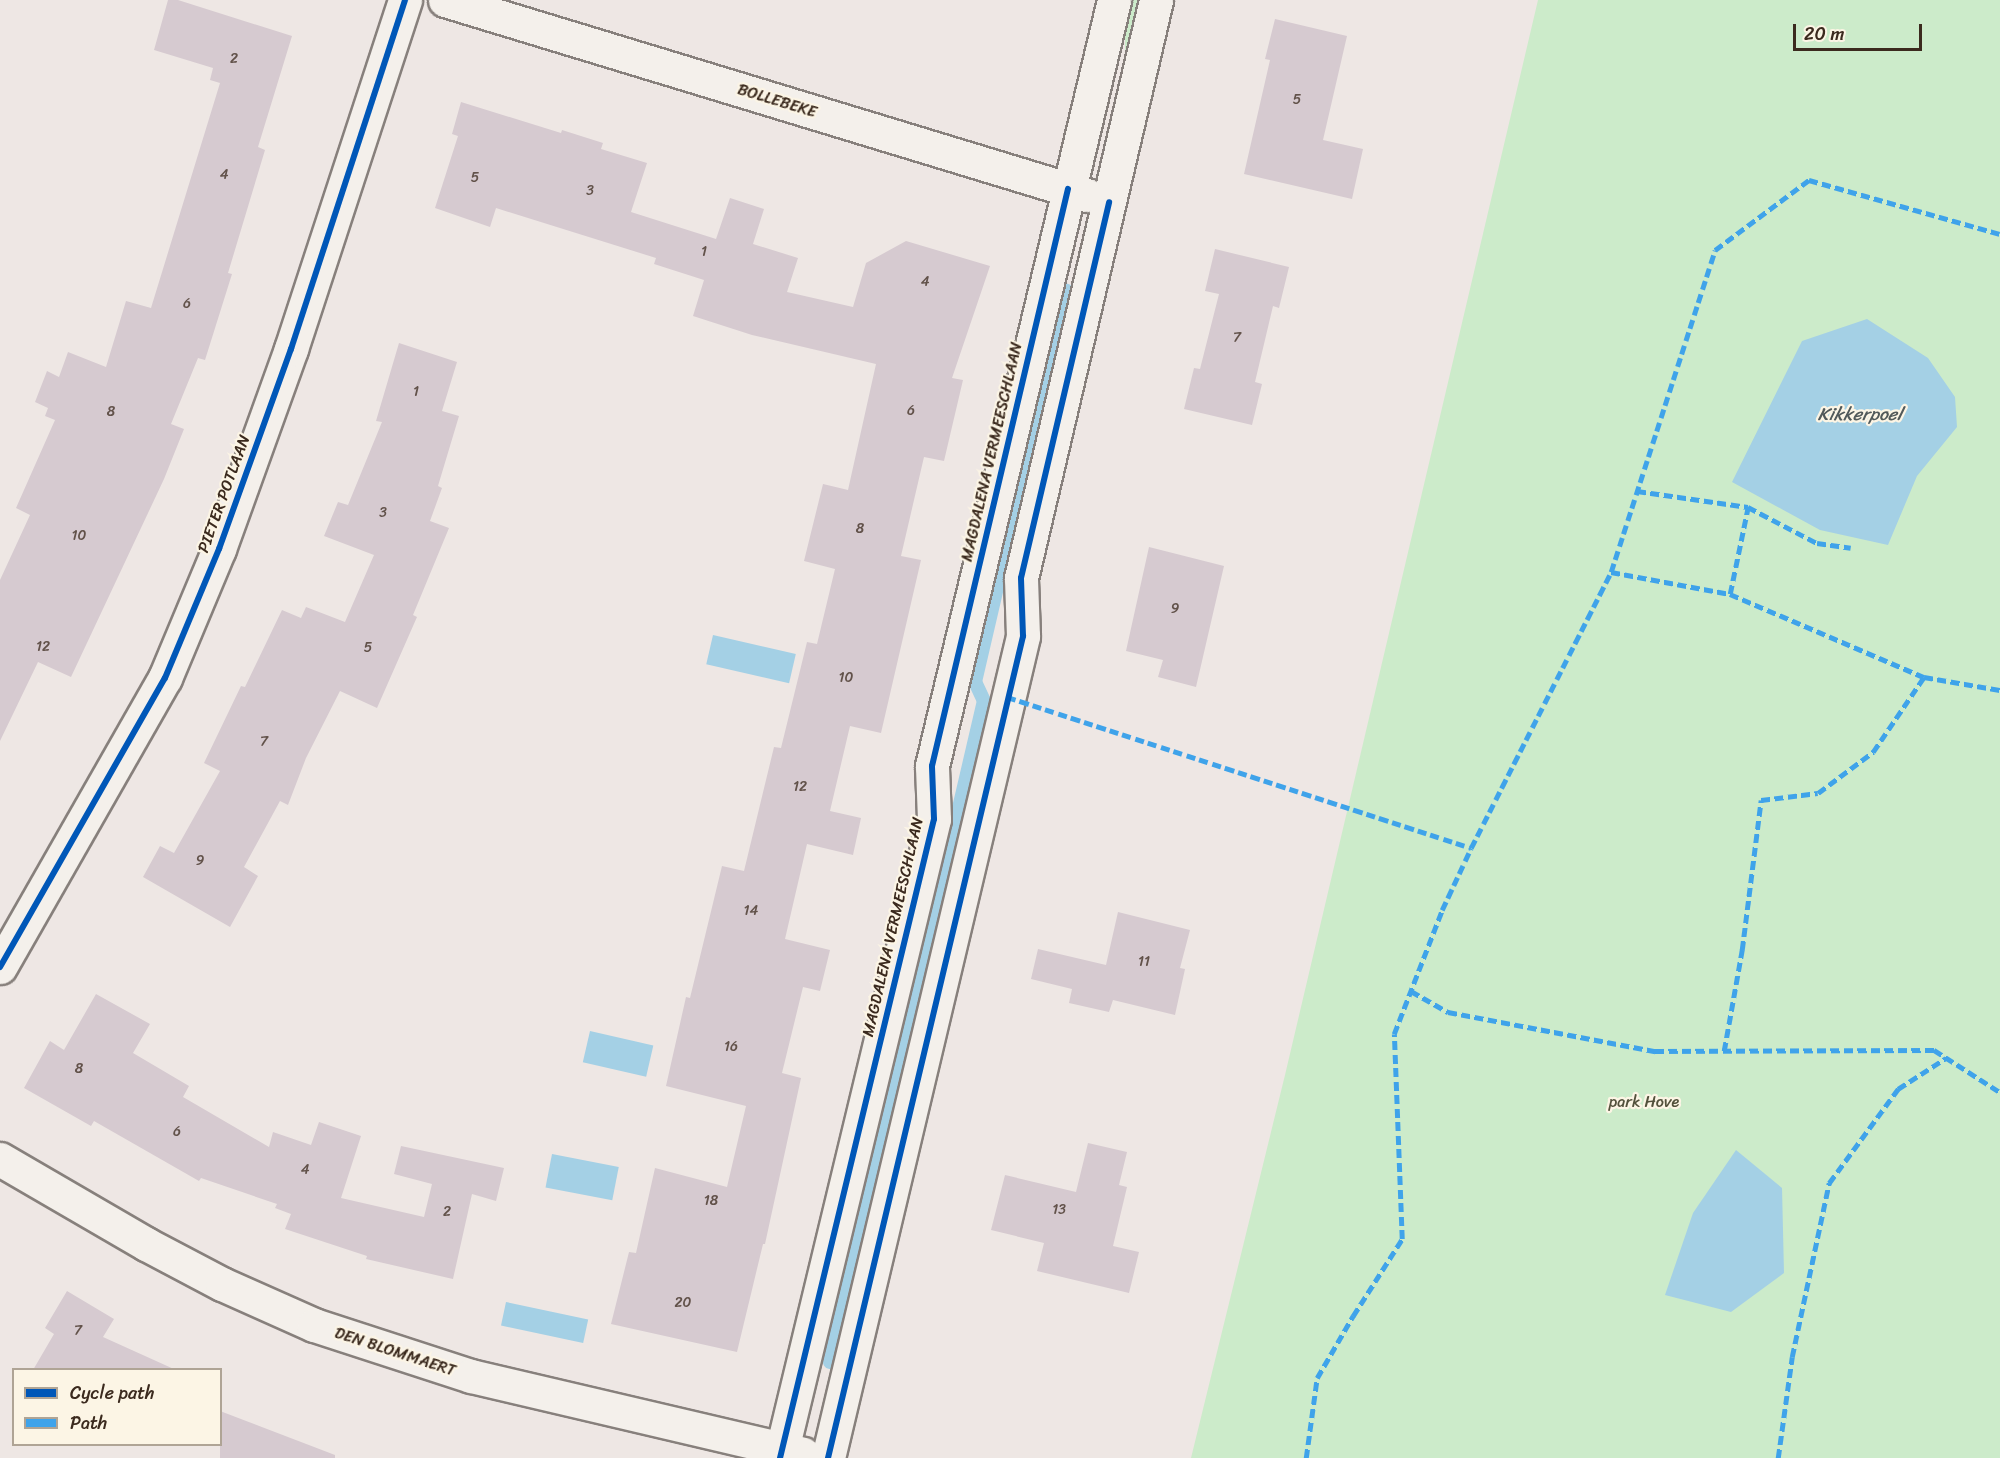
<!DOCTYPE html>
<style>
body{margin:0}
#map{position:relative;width:2000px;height:1458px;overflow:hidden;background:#eee7e4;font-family:Sriracha,sans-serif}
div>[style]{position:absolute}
.green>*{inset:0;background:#ccebca;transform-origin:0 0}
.water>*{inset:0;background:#a4d0e5;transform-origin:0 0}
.stream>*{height:14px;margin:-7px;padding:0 7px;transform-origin:7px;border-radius:7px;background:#a4d0e5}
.building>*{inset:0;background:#d6cad0}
.roads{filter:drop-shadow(2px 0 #87807c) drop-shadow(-2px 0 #87807c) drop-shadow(0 2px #87807c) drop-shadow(0 -2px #87807c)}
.minor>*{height:33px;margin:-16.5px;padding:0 16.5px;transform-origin:16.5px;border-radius:16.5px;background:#f4f0eb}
.quiet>*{height:4.5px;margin-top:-2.25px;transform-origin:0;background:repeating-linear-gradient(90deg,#3fa3ea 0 9px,transparent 0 13.5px)}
.cycleway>*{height:6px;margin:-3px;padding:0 3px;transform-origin:3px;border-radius:3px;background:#0057b8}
span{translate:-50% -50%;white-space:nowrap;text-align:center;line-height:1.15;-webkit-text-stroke:4.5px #fcf5e5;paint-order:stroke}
.number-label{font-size:14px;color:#62524a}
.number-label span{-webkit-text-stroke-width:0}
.street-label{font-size:16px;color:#3b2a1e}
.park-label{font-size:16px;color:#53513c}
.water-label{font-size:18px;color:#51595a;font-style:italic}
.legend{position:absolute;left:12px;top:1368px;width:210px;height:78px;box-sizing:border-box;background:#fcf5e5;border:2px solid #afa495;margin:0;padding:8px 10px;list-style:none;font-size:18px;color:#3b2a1e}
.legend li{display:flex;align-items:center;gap:12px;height:30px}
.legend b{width:30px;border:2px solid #afa495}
.scale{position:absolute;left:1793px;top:24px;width:129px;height:27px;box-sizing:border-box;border:3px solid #3b2a1e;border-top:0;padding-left:8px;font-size:18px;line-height:21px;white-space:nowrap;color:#3b2a1e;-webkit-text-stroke:4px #fcf5e5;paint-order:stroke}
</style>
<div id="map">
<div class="green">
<i style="left:1125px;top:0;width:18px;height:110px"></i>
<i style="clip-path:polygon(1538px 0,2000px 0,2000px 1458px,1191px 1458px,1285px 1075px)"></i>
</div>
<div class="water">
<i style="clip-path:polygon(1867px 319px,1928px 358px,1955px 397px,1957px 427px,1917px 476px,1888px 545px,1820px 530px,1732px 482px,1802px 341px)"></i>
<i style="left:713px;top:635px;width:85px;height:30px;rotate:13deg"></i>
<i style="left:590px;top:1031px;width:65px;height:32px;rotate:13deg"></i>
<i style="clip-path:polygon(1736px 1150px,1782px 1188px,1784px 1273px,1731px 1312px,1665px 1295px,1693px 1213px)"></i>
<i style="left:552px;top:1154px;width:68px;height:34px;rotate:11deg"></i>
<i style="left:506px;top:1302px;width:84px;height:24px;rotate:12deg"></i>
</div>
<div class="stream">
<i style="left:830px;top:1362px;width:679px;rotate:-76.89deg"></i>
<i style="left:984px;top:701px;width:21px;rotate:-115deg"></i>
<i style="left:975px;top:682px;width:402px;rotate:-76.9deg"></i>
</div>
<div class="building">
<i style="clip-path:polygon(168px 0,178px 0,292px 36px,258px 147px,265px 150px,228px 273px,232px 274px,205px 360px,198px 358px,171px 424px,184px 429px,164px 479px,71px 677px,38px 662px,0 741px,0 580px,30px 515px,16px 508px,55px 420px,45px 416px,48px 408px,35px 402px,47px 371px,59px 377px,68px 352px,106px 367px,126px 301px,151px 308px,220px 83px,210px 80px,213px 68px,154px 50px)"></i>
<i style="clip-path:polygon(1275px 19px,1347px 36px,1323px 140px,1363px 149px,1352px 199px,1244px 174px,1270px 60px,1265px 59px)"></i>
<i style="clip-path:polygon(461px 102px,561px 133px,562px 130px,603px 143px,601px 149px,647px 163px,631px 212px,716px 239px,730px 198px,764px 209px,753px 244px,798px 258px,787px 292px,853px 307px,866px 263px,906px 241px,990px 266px,952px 378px,963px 380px,944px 461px,924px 457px,901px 556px,921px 560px,881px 733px,850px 726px,830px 811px,861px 818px,853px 855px,807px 844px,785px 939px,830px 950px,820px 991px,803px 987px,782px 1073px,801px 1078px,765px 1244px,763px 1244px,737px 1352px,611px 1324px,629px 1252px,636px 1253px,655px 1168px,727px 1187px,746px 1106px,666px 1086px,686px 997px,690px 998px,722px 866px,744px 871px,774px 747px,781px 748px,807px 642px,817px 644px,835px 569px,804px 561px,823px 484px,848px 490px,876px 364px,752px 335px,693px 316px,704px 280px,654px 264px,656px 258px,496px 208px,490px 227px,435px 208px,458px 136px,452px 134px)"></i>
<i style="clip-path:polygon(1215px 249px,1289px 267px,1279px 308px,1273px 306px,1255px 382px,1262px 384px,1252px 425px,1184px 409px,1194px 368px,1200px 369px,1219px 294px,1205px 291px)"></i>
<i style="clip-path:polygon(399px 343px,457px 362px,442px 411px,459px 416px,438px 486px,442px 488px,430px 521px,449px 528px,413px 615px,417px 617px,377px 708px,340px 691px,306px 758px,288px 805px,280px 801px,244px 867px,258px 876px,230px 927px,143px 877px,160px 846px,174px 853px,220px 771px,204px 763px,241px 686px,245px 687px,282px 610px,301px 618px,306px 607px,345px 622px,374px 555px,324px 536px,338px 502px,348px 505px,382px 422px,376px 421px)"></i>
<i style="clip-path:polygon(1149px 547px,1224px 566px,1196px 687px,1158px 677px,1163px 660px,1126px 651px)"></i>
<i style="clip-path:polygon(1118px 912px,1190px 930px,1180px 968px,1185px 969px,1175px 1015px,1113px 1000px,1109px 1012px,1069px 1003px,1072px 989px,1031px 979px,1038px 949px,1106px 965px)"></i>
<i style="clip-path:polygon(96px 994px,150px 1024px,133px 1053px,189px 1086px,183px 1097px,269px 1147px,273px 1132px,311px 1145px,319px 1122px,361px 1136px,341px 1198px,424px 1217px,432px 1184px,394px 1174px,401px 1146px,504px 1168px,496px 1201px,472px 1194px,453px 1279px,366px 1259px,367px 1256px,285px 1229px,291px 1214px,275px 1208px,277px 1204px,201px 1178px,199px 1181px,94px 1121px,91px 1126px,24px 1088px,50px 1041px,64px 1050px)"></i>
<i style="clip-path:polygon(1088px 1143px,1127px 1152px,1119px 1185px,1127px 1187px,1113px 1246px,1139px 1252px,1129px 1293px,1037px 1271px,1044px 1243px,991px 1230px,1005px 1175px,1076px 1192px)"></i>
<i style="clip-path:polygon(67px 1291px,114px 1319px,103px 1337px,176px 1370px,33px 1370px,54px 1334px,45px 1328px)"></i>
<i style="clip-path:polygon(220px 1411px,335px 1455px,335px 1458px,220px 1458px)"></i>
</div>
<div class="roads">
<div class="minor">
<i style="left:445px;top:0;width:671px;rotate:16.9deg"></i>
<i style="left:0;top:967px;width:333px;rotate:-60.3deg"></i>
<i style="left:165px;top:678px;width:140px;rotate:-67.3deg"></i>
<i style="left:219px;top:549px;width:213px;rotate:-70.2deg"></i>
<i style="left:291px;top:349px;width:367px;rotate:-71.9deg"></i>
<i style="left:0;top:1159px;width:169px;rotate:30.2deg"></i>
<i style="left:146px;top:1244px;width:86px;rotate:27.8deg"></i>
<i style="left:222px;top:1284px;width:101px;rotate:24deg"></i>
<i style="left:314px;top:1325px;width:165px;rotate:18deg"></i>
<i style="left:471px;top:1376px;width:341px;rotate:13.2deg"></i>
<i style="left:780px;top:1458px;width:657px;rotate:-76.45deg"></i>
<i style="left:934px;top:819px;width:53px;rotate:-92.2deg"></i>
<i style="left:932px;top:766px;width:787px;rotate:-76.63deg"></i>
<i style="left:828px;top:1458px;width:845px;rotate:-76.65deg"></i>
<i style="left:1023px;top:636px;width:58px;rotate:-92deg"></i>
<i style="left:1021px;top:578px;width:594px;rotate:-76.85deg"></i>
</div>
</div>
<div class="quiet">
<i style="left:1637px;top:491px;width:112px;rotate:8.2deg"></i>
<i style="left:1748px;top:507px;width:78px;rotate:27.6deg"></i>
<i style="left:1817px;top:543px;width:34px;rotate:8deg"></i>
<i style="left:1611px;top:572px;width:121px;rotate:10.5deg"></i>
<i style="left:1730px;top:594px;width:211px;rotate:23.2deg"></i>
<i style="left:1924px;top:677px;width:77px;rotate:9.7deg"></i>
<i style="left:1730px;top:594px;width:89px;rotate:-78.3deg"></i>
<i style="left:1007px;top:697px;width:488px;rotate:18deg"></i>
<i style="left:1411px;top:991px;width:43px;rotate:29.6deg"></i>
<i style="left:1448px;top:1012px;width:211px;rotate:10.7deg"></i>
<i style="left:1655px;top:1051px;width:279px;rotate:-0.2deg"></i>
<i style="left:1934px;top:1050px;width:78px;rotate:32.5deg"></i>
<i style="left:1724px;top:1051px;width:103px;rotate:-79.9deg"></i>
<i style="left:1742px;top:950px;width:151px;rotate:-82.8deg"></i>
<i style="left:1761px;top:800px;width:57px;rotate:-7deg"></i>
<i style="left:1818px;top:793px;width:69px;rotate:-36.7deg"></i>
<i style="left:1873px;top:752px;width:91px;rotate:-55.8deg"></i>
<i style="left:1306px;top:1458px;width:81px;rotate:-82.2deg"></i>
<i style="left:1317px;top:1378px;width:72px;rotate:-59.9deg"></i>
<i style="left:1353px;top:1316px;width:91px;rotate:-57.5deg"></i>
<i style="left:1402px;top:1239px;width:205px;rotate:-92.2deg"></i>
<i style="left:1394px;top:1034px;width:133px;rotate:-68.8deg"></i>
<i style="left:1442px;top:910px;width:68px;rotate:-64.9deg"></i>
<i style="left:1471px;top:848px;width:309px;rotate:-63.1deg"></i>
<i style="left:1611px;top:572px;width:338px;rotate:-72.1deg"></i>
<i style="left:1715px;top:250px;width:117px;rotate:-36.7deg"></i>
<i style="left:1809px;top:180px;width:198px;rotate:15.8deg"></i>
<i style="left:1778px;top:1458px;width:102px;rotate:-82.1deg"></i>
<i style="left:1792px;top:1357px;width:178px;rotate:-78deg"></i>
<i style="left:1829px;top:1183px;width:117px;rotate:-53.7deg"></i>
<i style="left:1898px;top:1089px;width:57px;rotate:-32.9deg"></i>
</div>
<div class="cycleway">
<i style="left:0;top:967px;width:333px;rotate:-60.3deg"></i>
<i style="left:165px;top:678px;width:140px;rotate:-67.3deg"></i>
<i style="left:219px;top:549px;width:213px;rotate:-70.2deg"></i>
<i style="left:291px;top:349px;width:367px;rotate:-71.9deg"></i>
<i style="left:780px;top:1458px;width:657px;rotate:-76.45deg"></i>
<i style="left:934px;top:819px;width:53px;rotate:-92.2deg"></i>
<i style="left:932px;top:766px;width:593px;rotate:-76.74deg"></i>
<i style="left:828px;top:1458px;width:845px;rotate:-76.65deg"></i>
<i style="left:1023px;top:636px;width:58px;rotate:-92deg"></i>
<i style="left:1021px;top:578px;width:386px;rotate:-76.8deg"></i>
</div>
<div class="number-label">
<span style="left:234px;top:59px">2</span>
<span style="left:1297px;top:100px">5</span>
<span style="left:224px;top:175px">4</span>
<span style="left:475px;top:178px">5</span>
<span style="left:590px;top:191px">3</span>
<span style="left:704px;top:252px">1</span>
<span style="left:925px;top:282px">4</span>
<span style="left:187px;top:304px">6</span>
<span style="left:1237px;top:338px">7</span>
<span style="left:416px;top:392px">1</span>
<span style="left:911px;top:411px">6</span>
<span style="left:111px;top:412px">8</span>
<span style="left:383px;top:513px">3</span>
<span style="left:860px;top:529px">8</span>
<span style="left:79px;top:536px">10</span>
<span style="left:1175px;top:609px">9</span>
<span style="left:43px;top:647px">12</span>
<span style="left:368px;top:648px">5</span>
<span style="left:846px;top:678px">10</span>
<span style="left:264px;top:742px">7</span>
<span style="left:800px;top:787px">12</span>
<span style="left:200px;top:861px">9</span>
<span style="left:751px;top:911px">14</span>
<span style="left:1144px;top:962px">11</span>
<span style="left:731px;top:1047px">16</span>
<span style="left:79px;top:1069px">8</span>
<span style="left:177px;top:1132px">6</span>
<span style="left:305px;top:1170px">4</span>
<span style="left:711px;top:1201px">18</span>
<span style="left:1059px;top:1210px">13</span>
<span style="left:447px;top:1212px">2</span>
<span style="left:683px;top:1303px">20</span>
<span style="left:78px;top:1331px">7</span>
</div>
<div class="street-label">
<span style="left:777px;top:101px;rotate:17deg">BOLLEBEKE</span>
<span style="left:992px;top:452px;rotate:-77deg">MAGDALENA VERMEESCHLAAN</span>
<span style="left:224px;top:494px;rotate:-70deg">PIETER POTLAAN</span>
<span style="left:893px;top:927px;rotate:-77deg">MAGDALENA VERMEESCHLAAN</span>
<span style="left:395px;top:1352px;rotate:18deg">DEN BLOMMAERT</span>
</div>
<div class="park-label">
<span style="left:1644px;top:1102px">park Hove</span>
</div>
<div class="water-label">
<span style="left:1860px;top:414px">Kikkerpoel</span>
</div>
<ul class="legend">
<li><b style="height:8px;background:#0057b8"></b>Cycle path</li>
<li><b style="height:8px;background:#3fa3ea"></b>Path</li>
</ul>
<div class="scale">20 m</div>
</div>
